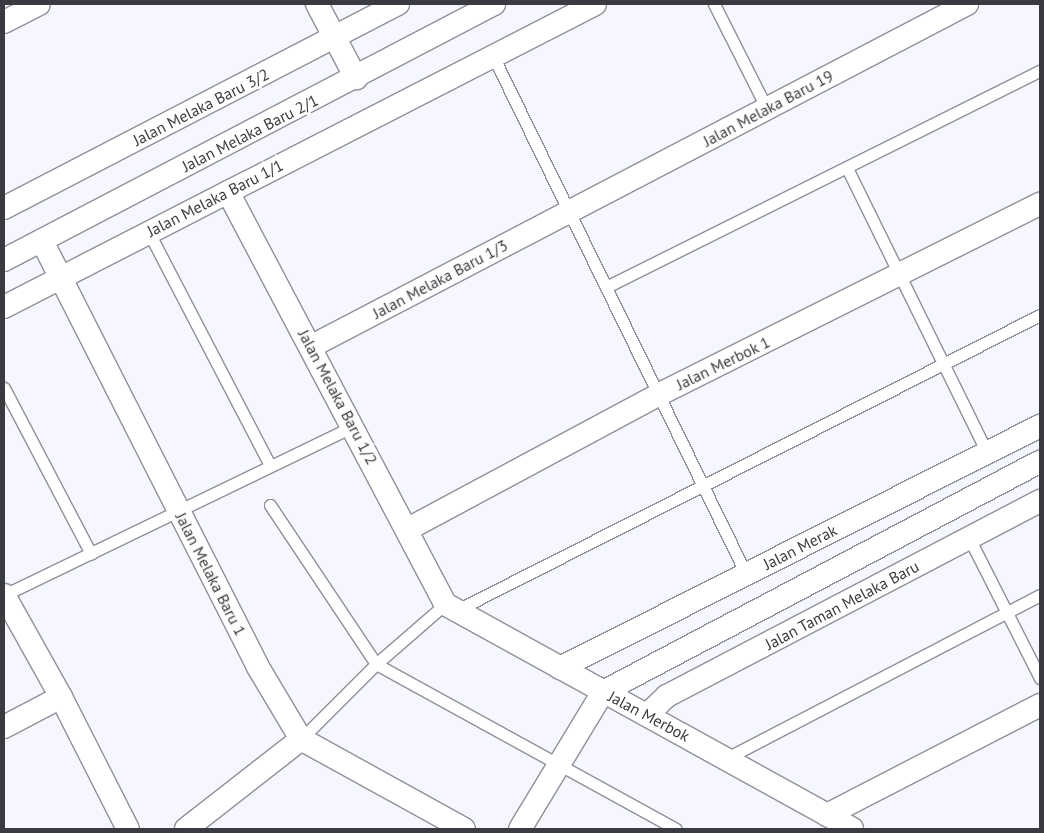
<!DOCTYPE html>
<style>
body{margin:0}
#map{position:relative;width:1044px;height:833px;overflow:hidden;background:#f6f7fe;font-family:"PT Sans",sans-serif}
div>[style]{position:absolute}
.roads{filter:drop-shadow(1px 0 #8e909b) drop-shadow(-1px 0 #8e909b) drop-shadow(0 1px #8e909b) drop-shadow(0 -1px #8e909b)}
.lane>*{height:11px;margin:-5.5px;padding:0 5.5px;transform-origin:5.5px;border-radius:5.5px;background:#fff}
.street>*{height:22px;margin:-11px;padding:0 11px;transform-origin:11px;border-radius:11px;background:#fff}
span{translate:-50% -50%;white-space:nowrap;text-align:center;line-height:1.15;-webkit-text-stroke:5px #fff;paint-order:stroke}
.street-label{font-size:16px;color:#3a3b40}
.frame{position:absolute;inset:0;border:5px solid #3a3b40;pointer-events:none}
</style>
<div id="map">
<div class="roads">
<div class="lane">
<i style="left:714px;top:4px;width:118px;rotate:63.2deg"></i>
<i style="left:494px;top:58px;width:574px;rotate:63.97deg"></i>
<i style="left:847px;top:168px;width:318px;rotate:63.8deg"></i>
<i style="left:148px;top:231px;width:264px;rotate:62.5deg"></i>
<i style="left:606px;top:287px;width:485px;rotate:-26.5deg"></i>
<i style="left:4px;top:388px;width:187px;rotate:62.3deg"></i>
<i style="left:270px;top:505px;width:191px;rotate:56.3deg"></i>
<i style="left:376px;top:664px;width:342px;rotate:28.8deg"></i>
<i style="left:969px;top:538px;width:157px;rotate:63.1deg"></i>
<i style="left:4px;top:595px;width:389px;rotate:-25.8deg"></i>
<i style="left:457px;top:610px;width:653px;rotate:-26.84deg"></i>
<i style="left:301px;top:739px;width:106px;rotate:-45deg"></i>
<i style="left:376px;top:664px;width:91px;rotate:-41deg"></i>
<i style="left:727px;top:758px;width:353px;rotate:-27.5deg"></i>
</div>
<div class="street">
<i style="left:317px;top:4px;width:84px;rotate:62.2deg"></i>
<i style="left:4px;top:22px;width:39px;rotate:-27deg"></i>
<i style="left:228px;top:192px;width:466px;rotate:62.2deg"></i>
<i style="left:445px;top:604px;width:465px;rotate:28.9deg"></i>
<i style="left:4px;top:208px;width:444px;rotate:-27.4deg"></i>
<i style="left:42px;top:241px;width:478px;rotate:63.1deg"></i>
<i style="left:258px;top:667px;width:84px;rotate:59.2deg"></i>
<i style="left:301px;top:739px;width:186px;rotate:28.9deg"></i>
<i style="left:4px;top:260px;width:553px;rotate:-27.58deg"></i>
<i style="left:4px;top:307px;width:664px;rotate:-27.14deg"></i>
<i style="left:312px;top:346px;width:739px;rotate:-27.57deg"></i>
<i style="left:408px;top:529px;width:284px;rotate:-28.2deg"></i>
<i style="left:658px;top:395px;width:427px;rotate:-26.6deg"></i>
<i style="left:4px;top:595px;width:117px;rotate:60.8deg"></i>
<i style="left:61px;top:697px;width:148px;rotate:63.1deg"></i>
<i style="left:560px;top:668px;width:538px;rotate:-26.76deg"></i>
<i style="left:647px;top:715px;width:28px;rotate:-44deg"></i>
<i style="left:667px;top:696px;width:421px;rotate:-27.6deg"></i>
<i style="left:4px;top:727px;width:64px;rotate:-27.8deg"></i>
<i style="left:827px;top:815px;width:240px;rotate:-27.3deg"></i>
<i style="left:186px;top:829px;width:146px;rotate:-38deg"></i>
<i style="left:520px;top:829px;width:160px;rotate:-58.8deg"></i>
<i style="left:603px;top:692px;width:494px;rotate:-27.8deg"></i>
</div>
</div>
<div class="street-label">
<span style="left:201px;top:107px;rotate:-27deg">Jalan Melaka Baru 3/2</span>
<span style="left:768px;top:108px;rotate:-28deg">Jalan Melaka Baru 19</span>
<span style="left:250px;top:133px;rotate:-27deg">Jalan Melaka Baru 2/1</span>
<span style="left:215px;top:198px;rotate:-27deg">Jalan Melaka Baru 1/1</span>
<span style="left:440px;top:279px;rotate:-28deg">Jalan Melaka Baru 1/3</span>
<span style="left:723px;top:363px;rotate:-26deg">Jalan Merbok 1</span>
<span style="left:338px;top:397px;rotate:62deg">Jalan Melaka Baru 1/2</span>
<span style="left:800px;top:547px;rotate:-27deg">Jalan Merak</span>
<span style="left:211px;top:574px;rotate:63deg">Jalan Melaka Baru 1</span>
<span style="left:842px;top:605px;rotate:-28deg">Jalan Taman Melaka Baru</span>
<span style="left:649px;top:716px;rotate:28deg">Jalan Merbok</span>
</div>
<div class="frame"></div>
</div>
